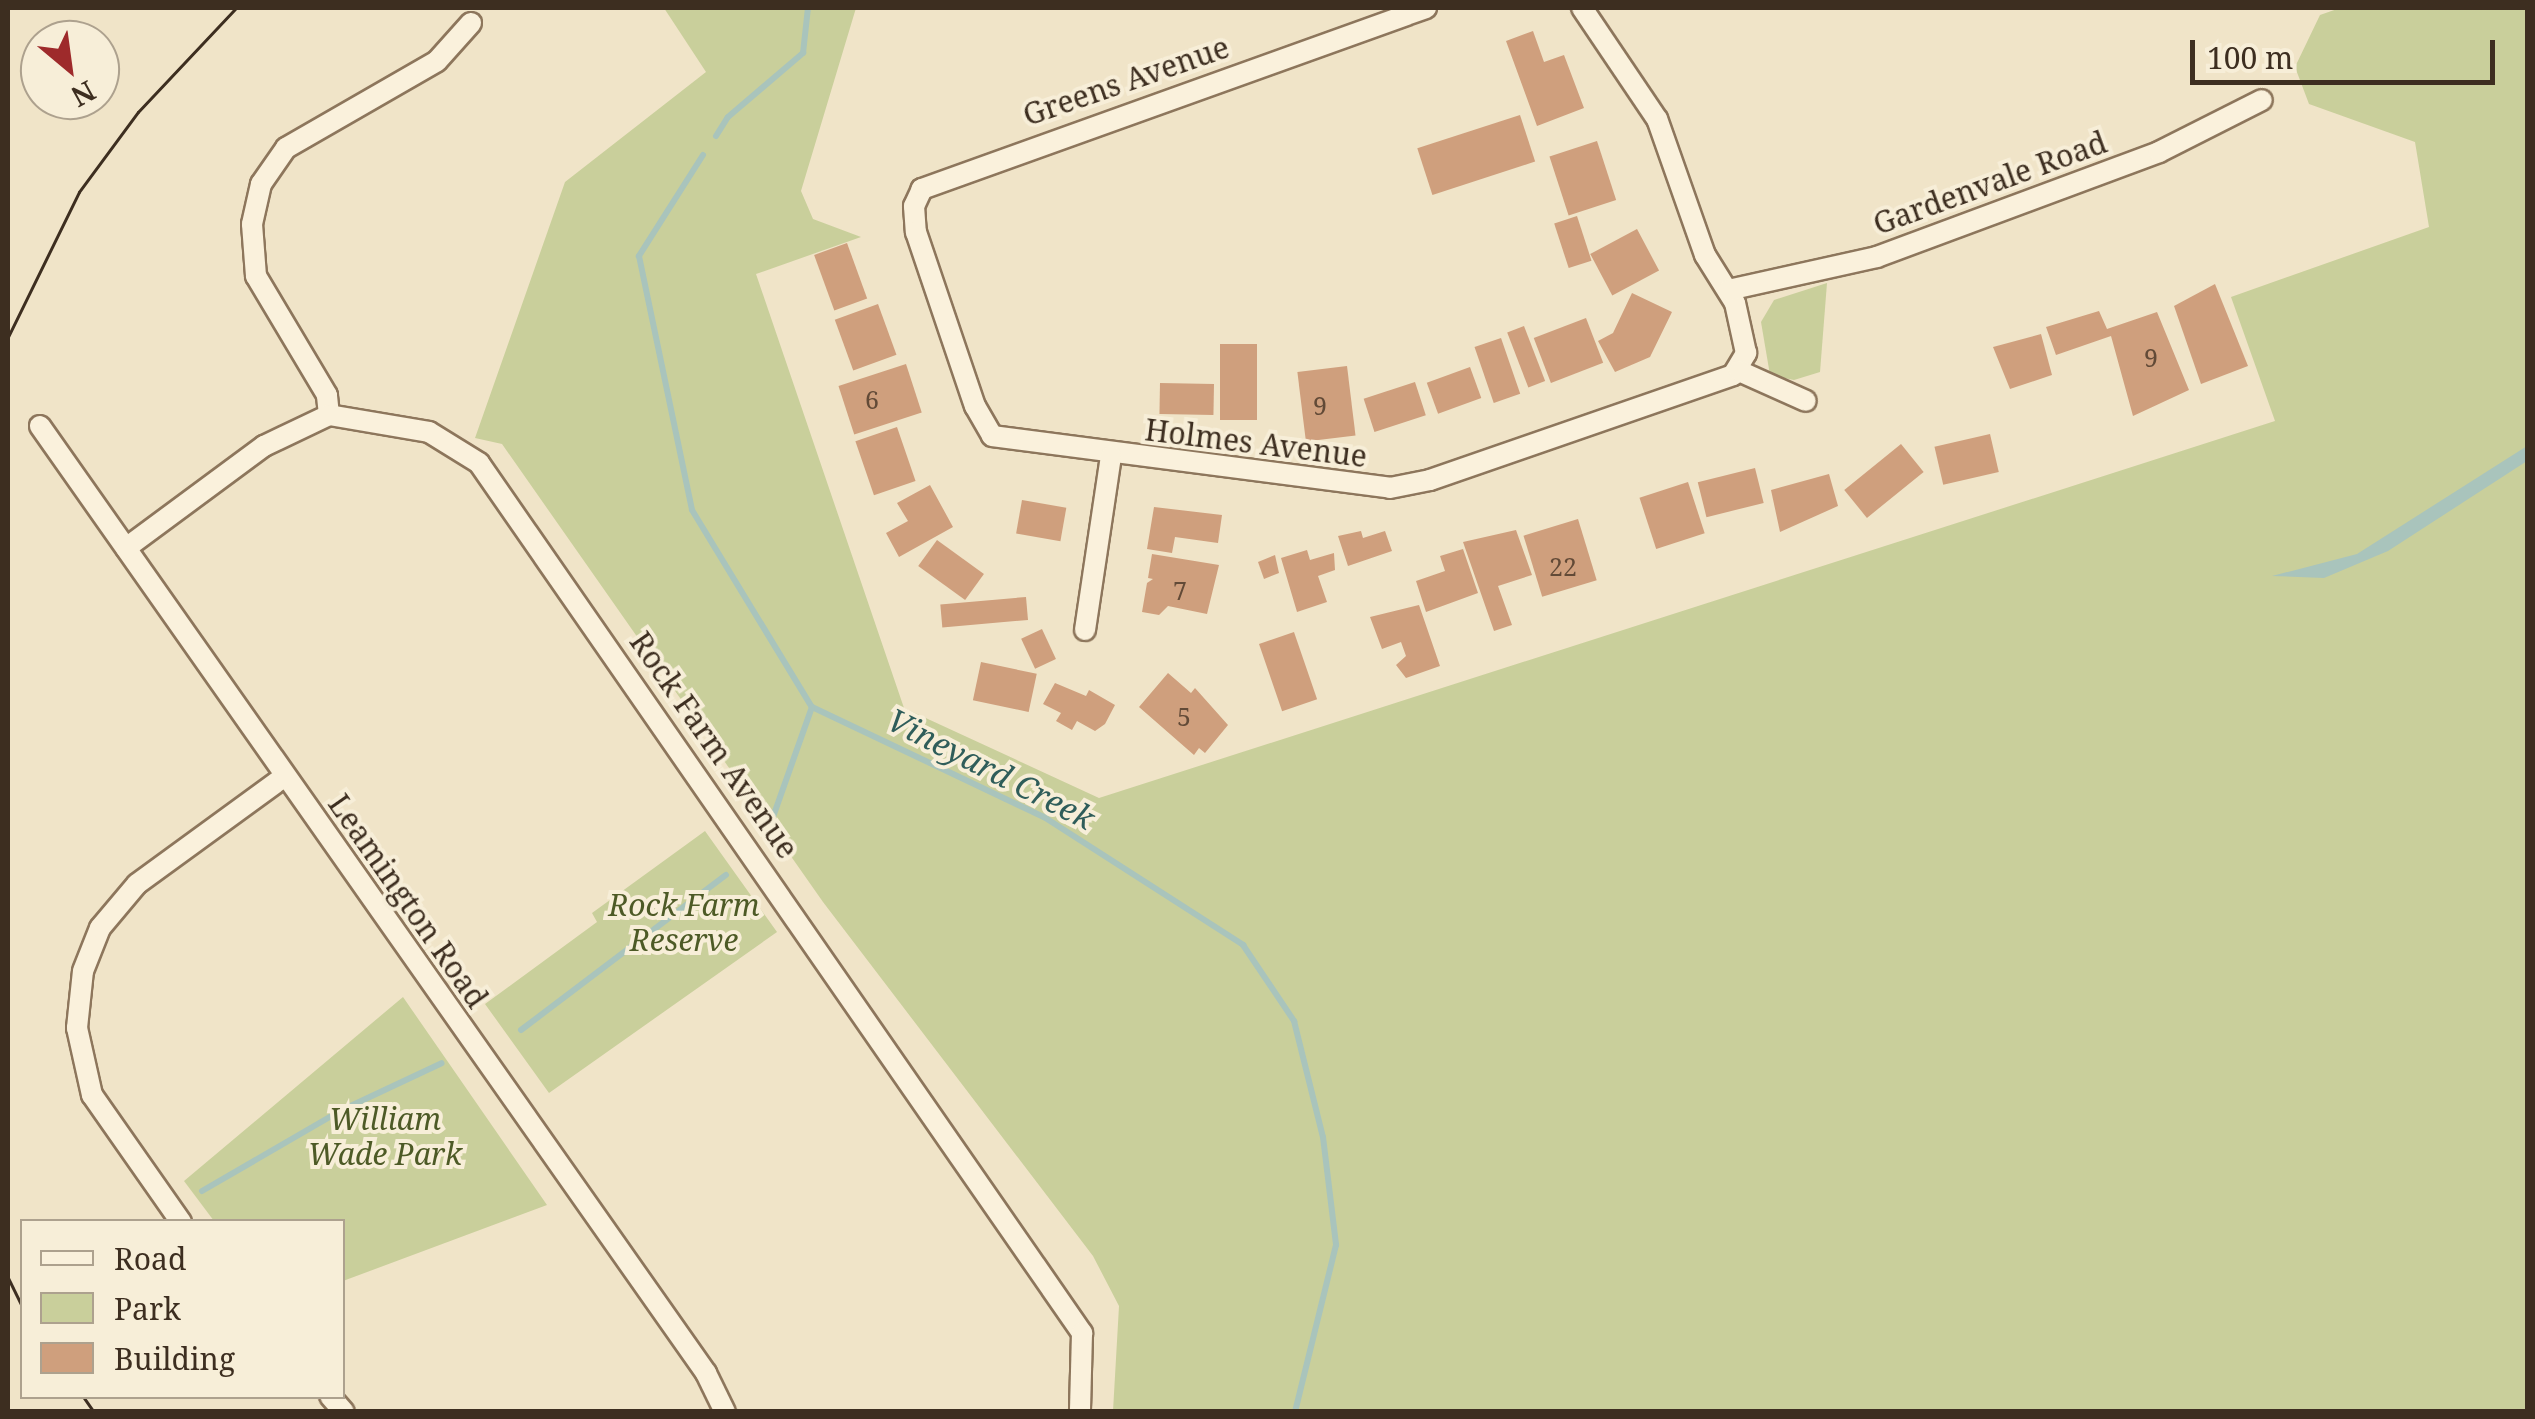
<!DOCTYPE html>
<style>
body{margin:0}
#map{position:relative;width:2535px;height:1419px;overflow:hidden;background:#f0e4c8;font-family:"Noto Serif",serif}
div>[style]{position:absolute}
.green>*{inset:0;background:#c9cf9b}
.water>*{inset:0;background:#a9c4bc}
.stream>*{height:6px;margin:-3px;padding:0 3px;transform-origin:3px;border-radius:3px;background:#a9c4bc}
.building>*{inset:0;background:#cf9f7d;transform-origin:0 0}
.roads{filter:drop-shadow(2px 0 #8d765c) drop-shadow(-2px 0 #8d765c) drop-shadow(0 2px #8d765c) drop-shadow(0 -2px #8d765c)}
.minor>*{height:20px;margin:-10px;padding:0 10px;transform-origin:10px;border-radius:10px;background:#faf1dc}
.tram>*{height:2.5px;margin:-1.25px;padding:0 1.25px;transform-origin:1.25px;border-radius:1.25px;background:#3d2e20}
span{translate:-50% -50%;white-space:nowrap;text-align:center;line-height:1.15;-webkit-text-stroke:8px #f7eed8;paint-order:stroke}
.number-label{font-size:25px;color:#624a37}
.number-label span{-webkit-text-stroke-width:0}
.street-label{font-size:30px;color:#3d2e20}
.park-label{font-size:30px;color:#4d5a26;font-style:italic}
.water-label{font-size:32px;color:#2f5d5a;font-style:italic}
.frame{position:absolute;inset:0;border:10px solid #3d2e20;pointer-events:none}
.legend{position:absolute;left:20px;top:1219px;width:325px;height:180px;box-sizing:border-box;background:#f7eed8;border:2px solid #ada18e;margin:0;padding:12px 18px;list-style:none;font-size:30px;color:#3d2e20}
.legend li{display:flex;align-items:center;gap:20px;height:50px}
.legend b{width:50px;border:2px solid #ada18e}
.north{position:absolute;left:20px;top:20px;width:100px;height:100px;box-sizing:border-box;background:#f7eed8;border:2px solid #ada18e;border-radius:50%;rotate:151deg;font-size:28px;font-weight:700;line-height:40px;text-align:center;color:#3d2e20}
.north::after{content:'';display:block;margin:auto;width:35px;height:45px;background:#9e2a2b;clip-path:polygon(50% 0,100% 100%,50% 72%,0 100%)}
.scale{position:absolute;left:2190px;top:40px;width:305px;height:45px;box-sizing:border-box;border:5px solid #3d2e20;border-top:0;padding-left:12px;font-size:30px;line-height:35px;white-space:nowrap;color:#3d2e20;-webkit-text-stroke:8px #f7eed8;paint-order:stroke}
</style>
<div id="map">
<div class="green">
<i style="clip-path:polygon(664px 8px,856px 8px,801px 191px,813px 219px,861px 237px,756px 274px,904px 708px,1099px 798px,2275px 421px,2231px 297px,2429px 227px,2415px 142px,2309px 104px,2295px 67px,2320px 15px,2340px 8px,2527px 8px,2527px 1411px,1113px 1411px,1119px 1306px,1093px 1256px,823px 902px,502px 444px,475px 438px,565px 182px,706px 72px)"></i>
<i style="clip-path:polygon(1827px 283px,1820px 372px,1794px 380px,1770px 375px,1761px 322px,1774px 300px)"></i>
<i style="clip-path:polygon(705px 831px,777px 932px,549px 1093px,485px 1004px,597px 922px,592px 913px)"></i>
<i style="clip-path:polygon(403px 997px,547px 1205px,343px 1281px,342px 1222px,214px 1221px,184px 1181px)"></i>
</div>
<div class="water">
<i style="clip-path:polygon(2527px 446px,2527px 461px,2388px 551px,2324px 578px,2272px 576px,2357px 554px)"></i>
</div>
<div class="stream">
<i style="left:716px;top:136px;width:22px;rotate:-58deg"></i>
<i style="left:728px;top:117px;width:99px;rotate:-40.5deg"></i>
<i style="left:803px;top:53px;width:45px;rotate:-83.7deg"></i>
<i style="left:703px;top:155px;width:120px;rotate:122.4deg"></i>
<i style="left:639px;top:256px;width:259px;rotate:78.2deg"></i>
<i style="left:692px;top:510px;width:231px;rotate:58.7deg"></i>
<i style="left:812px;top:707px;width:257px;rotate:25.4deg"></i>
<i style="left:1044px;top:817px;width:237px;rotate:32.7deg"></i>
<i style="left:1243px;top:945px;width:92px;rotate:56.1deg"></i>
<i style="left:1294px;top:1021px;width:120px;rotate:76deg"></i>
<i style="left:1323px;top:1137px;width:109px;rotate:83.1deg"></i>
<i style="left:1336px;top:1245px;width:172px;rotate:103.8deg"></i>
<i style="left:773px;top:817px;width:117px;rotate:-70.5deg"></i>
<i style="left:521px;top:1030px;width:257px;rotate:-37.1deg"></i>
<i style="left:202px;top:1191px;width:162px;rotate:-30.1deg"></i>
<i style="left:342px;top:1110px;width:110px;rotate:-25.2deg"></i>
</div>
<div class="building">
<i style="clip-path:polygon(1533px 31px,1544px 62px,1564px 55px,1584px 108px,1537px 126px,1506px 41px)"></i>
<i style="left:1520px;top:115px;width:49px;height:108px;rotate:72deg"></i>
<i style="left:1597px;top:141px;width:62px;height:50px;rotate:72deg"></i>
<i style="left:1577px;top:216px;width:47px;height:24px;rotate:72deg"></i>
<i style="left:1637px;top:229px;width:47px;height:53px;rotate:62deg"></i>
<i style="left:847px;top:243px;width:59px;height:35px;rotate:70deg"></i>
<i style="clip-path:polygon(2215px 284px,2248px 366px,2201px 384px,2174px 306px)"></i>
<i style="clip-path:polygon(1632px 293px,1672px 312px,1650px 357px,1615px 372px,1598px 341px,1613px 333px)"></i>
<i style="left:878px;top:304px;width:54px;height:46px;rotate:70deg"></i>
<i style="clip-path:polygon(2099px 311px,2107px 329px,2157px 312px,2189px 390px,2133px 416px,2111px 336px,2056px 355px,2046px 327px)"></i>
<i style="left:1586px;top:318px;width:48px;height:56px;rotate:69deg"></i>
<i style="left:1524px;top:326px;width:59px;height:18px;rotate:69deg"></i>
<i style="clip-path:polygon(2041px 334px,2052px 375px,2010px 389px,1993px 347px)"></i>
<i style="left:1501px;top:338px;width:59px;height:28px;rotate:71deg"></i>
<i style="left:1220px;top:344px;width:37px;height:76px"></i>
<i style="left:906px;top:364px;width:51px;height:71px;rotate:72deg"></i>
<i style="left:1347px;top:366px;width:70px;height:50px;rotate:83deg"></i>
<i style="left:1470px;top:367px;width:33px;height:46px;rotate:70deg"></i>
<i style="left:1415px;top:382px;width:35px;height:54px;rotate:72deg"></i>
<i style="left:1160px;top:383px;width:54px;height:31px;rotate:1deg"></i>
<i style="left:897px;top:427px;width:57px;height:44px;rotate:71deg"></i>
<i style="left:1990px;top:434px;width:39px;height:57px;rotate:77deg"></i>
<i style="left:1901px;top:444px;width:36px;height:73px;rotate:51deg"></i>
<i style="left:1755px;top:468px;width:36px;height:59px;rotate:76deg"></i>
<i style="clip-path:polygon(1829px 474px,1838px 506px,1780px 532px,1771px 490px)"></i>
<i style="left:1688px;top:482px;width:54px;height:51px;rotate:72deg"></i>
<i style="clip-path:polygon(930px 485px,953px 527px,899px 557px,886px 533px,908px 521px,897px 503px)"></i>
<i style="left:1022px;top:500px;width:45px;height:34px;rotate:10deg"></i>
<i style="clip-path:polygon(1154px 507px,1222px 515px,1218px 543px,1175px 537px,1172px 553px,1147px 549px)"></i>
<i style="left:1578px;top:519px;width:64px;height:57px;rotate:73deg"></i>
<i style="clip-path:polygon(1516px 530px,1532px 575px,1498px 586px,1512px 625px,1494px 631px,1463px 542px)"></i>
<i style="clip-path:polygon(1361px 531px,1363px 538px,1385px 531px,1392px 551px,1348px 566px,1338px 536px)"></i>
<i style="left:937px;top:540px;width:58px;height:32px;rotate:36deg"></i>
<i style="clip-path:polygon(1463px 549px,1478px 593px,1426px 612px,1416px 581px,1445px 571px,1440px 556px)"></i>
<i style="clip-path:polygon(1307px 550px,1310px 560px,1334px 553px,1335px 570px,1318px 576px,1327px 602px,1297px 612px,1281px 558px)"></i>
<i style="clip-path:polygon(1152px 554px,1219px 565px,1207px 614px,1168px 606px,1159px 615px,1142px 612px,1147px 583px,1153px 579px,1148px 578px)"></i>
<i style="clip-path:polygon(1275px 555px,1279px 573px,1264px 579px,1258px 562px)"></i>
<i style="left:1026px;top:597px;width:23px;height:86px;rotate:85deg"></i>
<i style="clip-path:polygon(1419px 605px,1440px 666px,1406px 678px,1396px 665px,1406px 656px,1401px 642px,1382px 649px,1370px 617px)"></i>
<i style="left:1042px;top:629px;width:33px;height:23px;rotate:65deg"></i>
<i style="left:1294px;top:632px;width:71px;height:37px;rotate:71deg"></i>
<i style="left:981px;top:662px;width:57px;height:39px;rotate:12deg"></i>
<i style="clip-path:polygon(1168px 673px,1191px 693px,1195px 688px,1228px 725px,1205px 753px,1199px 748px,1194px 755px,1139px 707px)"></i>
<i style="clip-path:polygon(1055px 683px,1086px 696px,1089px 690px,1115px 705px,1105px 724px,1095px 731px,1077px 721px,1072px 730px,1056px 721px,1061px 713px,1043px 704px)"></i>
</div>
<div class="roads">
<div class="minor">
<i style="left:1426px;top:8px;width:536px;rotate:160.25deg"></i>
<i style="left:922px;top:189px;width:19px;rotate:115deg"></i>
<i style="left:914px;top:206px;width:26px;rotate:86deg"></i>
<i style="left:916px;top:232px;width:184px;rotate:71.3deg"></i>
<i style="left:975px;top:406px;width:34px;rotate:60deg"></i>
<i style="left:992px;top:436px;width:401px;rotate:7.4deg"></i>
<i style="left:1390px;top:488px;width:41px;rotate:-11.3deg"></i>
<i style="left:1430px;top:480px;width:321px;rotate:-19.1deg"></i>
<i style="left:1733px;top:375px;width:26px;rotate:-59deg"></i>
<i style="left:1746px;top:353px;width:51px;rotate:-102.4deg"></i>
<i style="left:1735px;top:303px;width:57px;rotate:-122deg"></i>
<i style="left:1705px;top:255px;width:144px;rotate:-109.4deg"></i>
<i style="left:1657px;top:119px;width:134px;rotate:-124deg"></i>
<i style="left:1728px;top:290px;width:153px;rotate:-12.5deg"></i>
<i style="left:1877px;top:257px;width:301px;rotate:-20.4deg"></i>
<i style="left:2159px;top:152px;width:115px;rotate:-26.8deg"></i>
<i style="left:1739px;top:371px;width:73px;rotate:24.1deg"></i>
<i style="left:329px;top:415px;width:20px;rotate:-96deg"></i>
<i style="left:327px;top:395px;width:139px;rotate:-120.8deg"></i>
<i style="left:256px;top:276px;width:52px;rotate:-94.4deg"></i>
<i style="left:252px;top:224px;width:41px;rotate:-77.3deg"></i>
<i style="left:261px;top:184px;width:44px;rotate:-55.2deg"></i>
<i style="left:286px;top:148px;width:174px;rotate:-29.9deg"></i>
<i style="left:437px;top:61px;width:51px;rotate:-48.2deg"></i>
<i style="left:40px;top:426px;width:1158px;rotate:54.88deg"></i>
<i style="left:706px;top:1373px;width:43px;rotate:64deg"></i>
<i style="left:126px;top:548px;width:172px;rotate:-36.5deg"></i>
<i style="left:264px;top:446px;width:72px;rotate:-25.5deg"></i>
<i style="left:329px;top:415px;width:101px;rotate:9.6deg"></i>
<i style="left:429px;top:432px;width:59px;rotate:31.8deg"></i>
<i style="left:479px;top:463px;width:1059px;rotate:55.27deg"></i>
<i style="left:1082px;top:1333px;width:79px;rotate:91.5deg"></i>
<i style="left:1085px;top:630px;width:176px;rotate:-81.5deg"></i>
<i style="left:181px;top:1222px;width:155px;rotate:-125deg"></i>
<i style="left:92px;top:1095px;width:69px;rotate:-102.6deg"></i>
<i style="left:77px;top:1028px;width:57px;rotate:-84deg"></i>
<i style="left:83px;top:971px;width:46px;rotate:-68.4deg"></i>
<i style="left:100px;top:928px;width:57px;rotate:-49.9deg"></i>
<i style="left:137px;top:884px;width:182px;rotate:-36.1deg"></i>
<i style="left:330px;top:1396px;width:21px;rotate:49deg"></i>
</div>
</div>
<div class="tram">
<i style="left:8px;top:337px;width:161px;rotate:-63.9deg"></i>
<i style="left:79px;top:192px;width:99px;rotate:-53.6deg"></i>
<i style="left:138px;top:112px;width:143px;rotate:-46.7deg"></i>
<i style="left:8px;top:1277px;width:32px;rotate:64deg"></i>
<i style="left:83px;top:1396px;width:19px;rotate:55deg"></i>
</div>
<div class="number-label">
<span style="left:2151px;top:357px">9</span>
<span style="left:872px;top:399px">6</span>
<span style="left:1320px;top:405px">9</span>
<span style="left:1563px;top:566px">22</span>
<span style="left:1180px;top:590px">7</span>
<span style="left:1184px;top:716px">5</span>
</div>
<div class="street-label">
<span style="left:1126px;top:81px;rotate:-19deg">Greens Avenue</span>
<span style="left:1990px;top:183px;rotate:-20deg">Gardenvale Road</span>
<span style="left:1256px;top:443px;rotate:7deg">Holmes Avenue</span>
<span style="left:714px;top:745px;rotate:55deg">Rock Farm Avenue</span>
<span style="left:408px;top:901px;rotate:55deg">Leamington Road</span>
</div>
<div class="park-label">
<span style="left:684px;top:922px">Rock Farm<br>Reserve</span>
<span style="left:385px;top:1136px">William<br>Wade Park</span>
</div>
<div class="water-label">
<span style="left:991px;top:769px;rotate:27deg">Vineyard Creek</span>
</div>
<div class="frame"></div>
<ul class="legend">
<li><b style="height:12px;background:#faf1dc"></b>Road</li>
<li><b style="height:28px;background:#c9cf9b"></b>Park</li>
<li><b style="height:28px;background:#cf9f7d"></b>Building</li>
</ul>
<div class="north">N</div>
<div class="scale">100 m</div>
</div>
